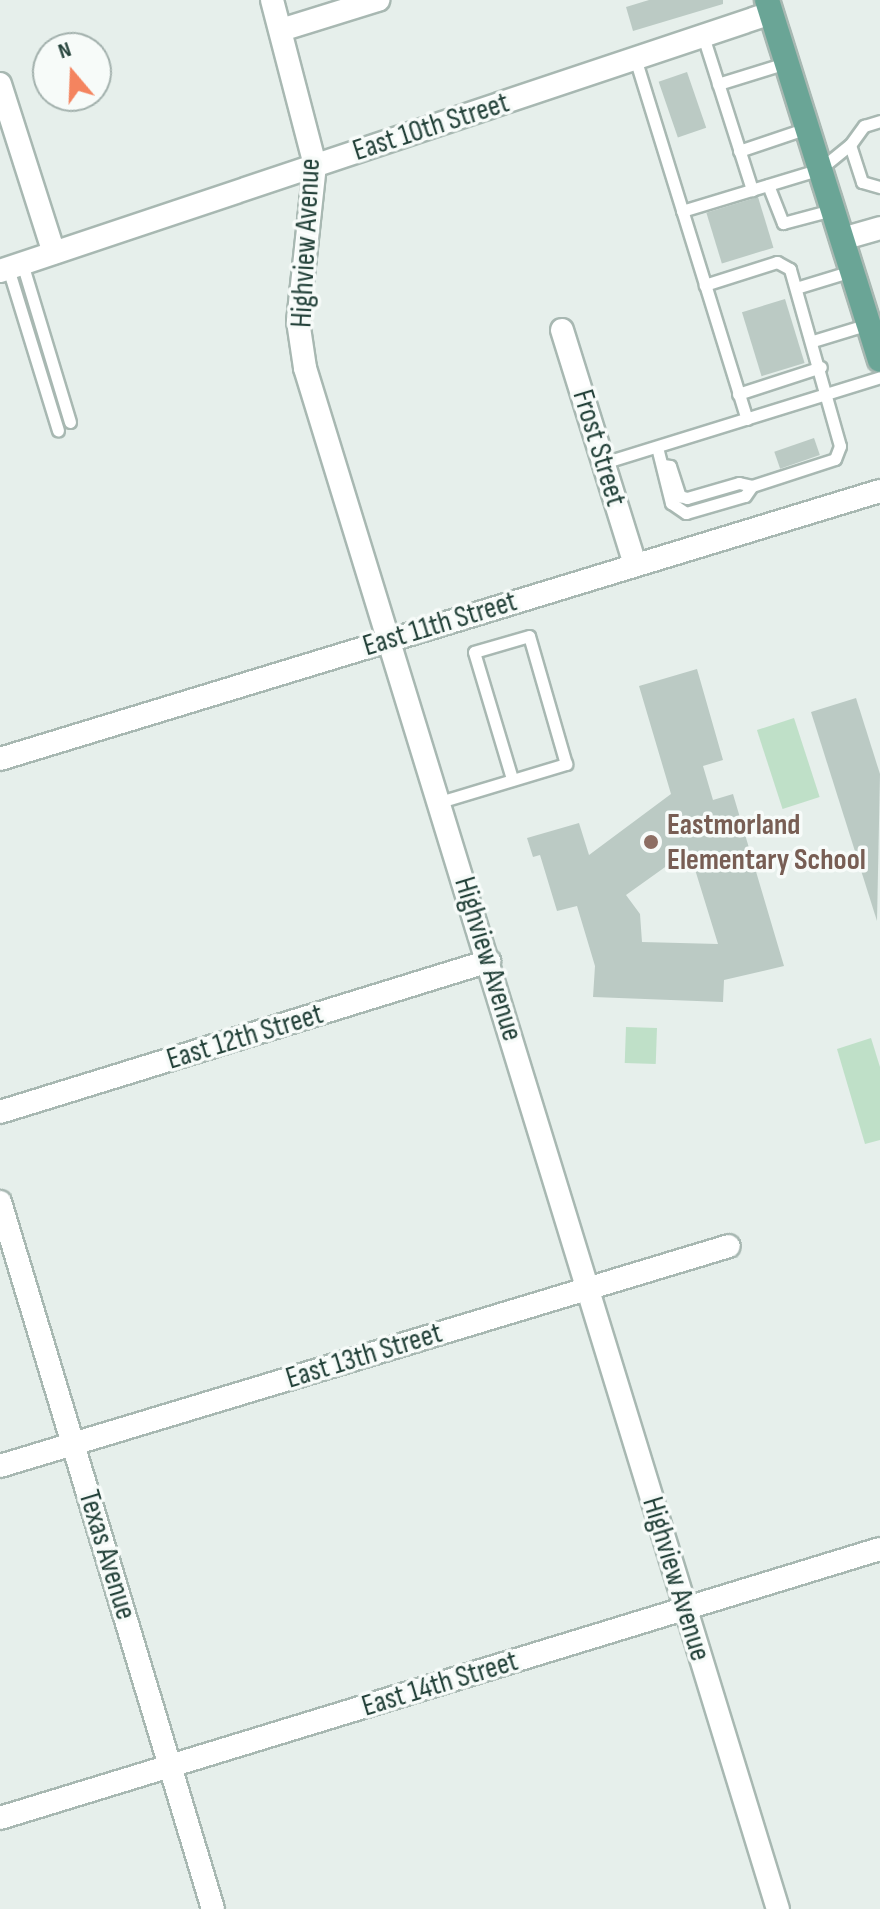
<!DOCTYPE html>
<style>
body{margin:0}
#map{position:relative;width:880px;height:1909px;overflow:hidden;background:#e6efeb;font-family:"Sofia Sans Condensed",sans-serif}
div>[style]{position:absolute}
.green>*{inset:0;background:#bfe0c8;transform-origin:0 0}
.building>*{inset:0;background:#bbcac4;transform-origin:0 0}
.roads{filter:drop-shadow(2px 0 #a8b8b2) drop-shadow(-2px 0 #a8b8b2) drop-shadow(0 2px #a8b8b2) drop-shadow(0 -2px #a8b8b2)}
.service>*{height:11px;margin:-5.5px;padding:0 5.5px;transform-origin:5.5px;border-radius:5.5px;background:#fff}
.minor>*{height:22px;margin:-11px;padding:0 11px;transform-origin:11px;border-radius:11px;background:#fff}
.primary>*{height:24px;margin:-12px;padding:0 12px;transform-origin:12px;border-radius:12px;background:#6aa596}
.dots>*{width:22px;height:22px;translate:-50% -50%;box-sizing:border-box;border:4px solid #f7fbf9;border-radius:50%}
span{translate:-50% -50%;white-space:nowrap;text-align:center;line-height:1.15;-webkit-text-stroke:7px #f7fbf9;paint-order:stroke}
.street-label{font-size:30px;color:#24423a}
.education-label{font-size:30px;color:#785e54;font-weight:700}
.left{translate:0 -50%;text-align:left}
.north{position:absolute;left:32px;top:32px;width:80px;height:80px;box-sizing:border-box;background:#f7fbf9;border:2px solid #a3b1ad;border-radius:50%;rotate:341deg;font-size:22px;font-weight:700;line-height:32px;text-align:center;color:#24423a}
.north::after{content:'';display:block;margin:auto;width:28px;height:36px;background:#f4845f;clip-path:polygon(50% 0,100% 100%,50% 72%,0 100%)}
</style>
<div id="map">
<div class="green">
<i style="left:794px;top:718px;width:83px;height:39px;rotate:72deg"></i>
<i style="left:626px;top:1027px;width:31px;height:36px;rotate:2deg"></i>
<i style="clip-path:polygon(871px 1038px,880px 1067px,880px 1140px,865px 1144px,837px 1049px)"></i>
</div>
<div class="building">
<i style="clip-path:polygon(649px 0,723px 0,723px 4px,633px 31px,626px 7px)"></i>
<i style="left:687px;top:72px;width:59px;height:30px;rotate:71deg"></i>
<i style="left:758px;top:197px;width:53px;height:54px;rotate:73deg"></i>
<i style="left:785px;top:299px;width:67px;height:45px;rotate:73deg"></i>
<i style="left:814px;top:438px;width:18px;height:42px;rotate:71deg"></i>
<i style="clip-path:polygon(evenodd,697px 669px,723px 760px,703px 766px,713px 800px,733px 794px,784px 966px,724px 980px,723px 1002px,593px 997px,595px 966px,577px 906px,557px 911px,540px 855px,533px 857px,527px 838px,579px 823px,589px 855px,671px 794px,639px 686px,697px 669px,689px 850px,718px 944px,642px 942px,640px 914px,626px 895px,689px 850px)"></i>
<i style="clip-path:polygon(856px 698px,880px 774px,877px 921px,811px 712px)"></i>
</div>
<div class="roads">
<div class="service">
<i style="left:703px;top:36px;width:162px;rotate:72.3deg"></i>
<i style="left:635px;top:58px;width:378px;rotate:72.8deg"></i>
<i style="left:718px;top:84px;width:71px;rotate:-17.2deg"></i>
<i style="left:850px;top:145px;width:24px;rotate:-54deg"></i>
<i style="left:864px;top:126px;width:17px;rotate:-17deg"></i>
<i style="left:739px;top:151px;width:72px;rotate:-18.7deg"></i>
<i style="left:768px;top:185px;width:41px;rotate:68.5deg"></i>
<i style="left:783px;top:223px;width:51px;rotate:-14.9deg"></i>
<i style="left:682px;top:211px;width:144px;rotate:-16.9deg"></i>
<i style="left:820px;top:169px;width:38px;rotate:-39deg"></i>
<i style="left:850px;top:145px;width:39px;rotate:72deg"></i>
<i style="left:862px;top:182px;width:19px;rotate:16deg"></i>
<i style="left:22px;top:263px;width:166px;rotate:73.2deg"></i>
<i style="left:8px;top:268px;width:170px;rotate:72.9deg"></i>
<i style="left:796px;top:288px;width:59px;rotate:-16.9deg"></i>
<i style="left:813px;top:341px;width:59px;rotate:-16.9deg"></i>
<i style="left:738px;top:394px;width:87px;rotate:-18deg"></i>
<i style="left:657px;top:447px;width:58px;rotate:76deg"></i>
<i style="left:671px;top:503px;width:18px;rotate:34deg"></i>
<i style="left:686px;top:513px;width:61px;rotate:-16.1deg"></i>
<i style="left:745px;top:496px;width:12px;rotate:-55deg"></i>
<i style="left:603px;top:463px;width:290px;rotate:-17.2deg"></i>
<i style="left:663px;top:465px;width:7px;rotate:8deg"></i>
<i style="left:670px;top:466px;width:32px;rotate:72deg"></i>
<i style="left:680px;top:496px;width:7px;rotate:16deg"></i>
<i style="left:687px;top:498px;width:54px;rotate:-16.1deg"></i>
<i style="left:739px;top:483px;width:13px;rotate:13deg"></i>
<i style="left:752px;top:486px;width:87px;rotate:-18deg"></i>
<i style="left:835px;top:459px;width:14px;rotate:-69deg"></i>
<i style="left:840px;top:446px;width:184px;rotate:-105.8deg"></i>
<i style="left:790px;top:269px;width:15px;rotate:-152deg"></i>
<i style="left:777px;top:262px;width:76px;rotate:162.3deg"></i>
<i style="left:440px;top:802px;width:132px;rotate:-16.8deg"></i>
<i style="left:566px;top:764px;width:133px;rotate:-106.1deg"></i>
<i style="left:529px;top:636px;width:57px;rotate:163.8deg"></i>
<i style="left:474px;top:652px;width:133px;rotate:73.3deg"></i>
</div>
<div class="minor">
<i style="left:272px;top:0;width:171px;rotate:75.4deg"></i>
<i style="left:315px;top:165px;width:157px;rotate:96.2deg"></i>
<i style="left:298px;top:321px;width:48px;rotate:81.5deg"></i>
<i style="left:305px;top:368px;width:1612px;rotate:72.94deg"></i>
<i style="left:281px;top:30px;width:102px;rotate:-17.2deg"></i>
<i style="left:0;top:84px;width:177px;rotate:72.3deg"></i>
<i style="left:842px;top:239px;width:40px;rotate:-16deg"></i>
<i style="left:0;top:271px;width:813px;rotate:-18.5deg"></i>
<i style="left:562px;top:330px;width:246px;rotate:72.7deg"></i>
<i style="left:0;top:759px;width:920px;rotate:-16.94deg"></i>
<i style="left:0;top:1112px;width:512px;rotate:-17.16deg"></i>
<i style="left:0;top:1202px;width:738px;rotate:73.23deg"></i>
<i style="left:0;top:1466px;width:761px;rotate:-16.79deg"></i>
<i style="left:0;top:1818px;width:920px;rotate:-17deg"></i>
</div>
<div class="primary">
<i style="left:767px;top:0;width:377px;rotate:72.6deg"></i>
</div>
</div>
<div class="dots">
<i style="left:651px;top:842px;background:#8d6e63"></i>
</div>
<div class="street-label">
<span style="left:431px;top:127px;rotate:-18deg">East 10th Street</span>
<span style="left:306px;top:243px;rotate:-87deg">Highview Avenue</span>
<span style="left:599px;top:448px;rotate:73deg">Frost Street</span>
<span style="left:440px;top:624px;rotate:-17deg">East 11th Street</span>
<span style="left:488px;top:959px;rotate:73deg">Highview Avenue</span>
<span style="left:245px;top:1037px;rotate:-17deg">East 12th Street</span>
<span style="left:364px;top:1356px;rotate:-17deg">East 13th Street</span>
<span style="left:107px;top:1555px;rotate:73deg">Texas Avenue</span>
<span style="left:676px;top:1579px;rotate:73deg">Highview Avenue</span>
<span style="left:440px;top:1684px;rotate:-17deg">East 14th Street</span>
</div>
<div class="education-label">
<span class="left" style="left:667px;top:842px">Eastmorland<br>Elementary School</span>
</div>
<div class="north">N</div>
</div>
